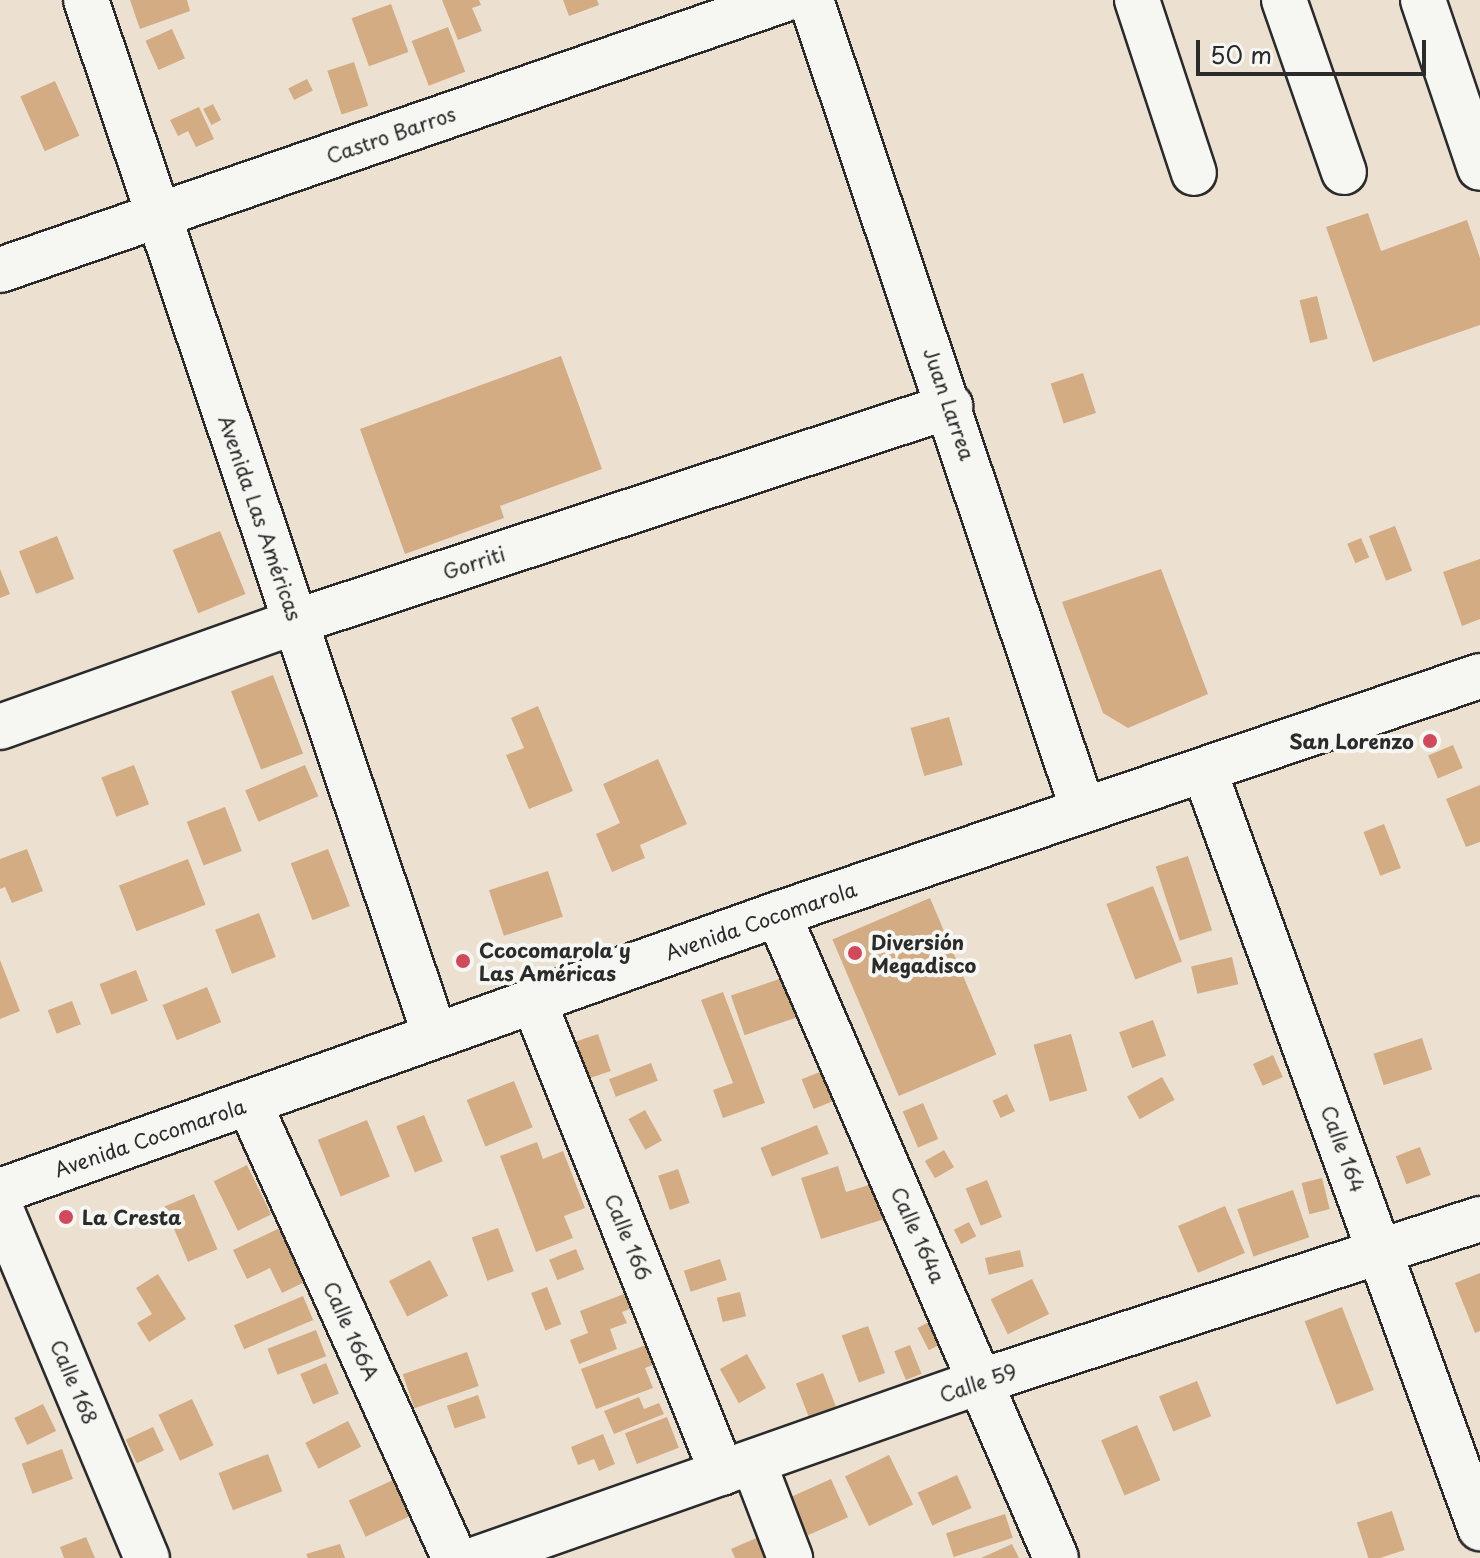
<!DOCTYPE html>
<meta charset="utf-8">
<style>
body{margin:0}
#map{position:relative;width:1480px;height:1558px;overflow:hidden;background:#ece0d1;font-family:"Playpen Sans",sans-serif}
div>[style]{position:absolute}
.building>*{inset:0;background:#d3ac84;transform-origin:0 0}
.roads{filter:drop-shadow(2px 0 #2b2b2b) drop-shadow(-2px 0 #2b2b2b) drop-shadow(0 2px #2b2b2b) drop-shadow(0 -2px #2b2b2b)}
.minor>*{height:44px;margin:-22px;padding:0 22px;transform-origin:22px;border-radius:22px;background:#f6f6f2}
.major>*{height:44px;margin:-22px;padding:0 22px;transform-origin:22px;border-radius:22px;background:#f6f6f2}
.dots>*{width:22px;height:22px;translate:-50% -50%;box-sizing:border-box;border:4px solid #f6f6f2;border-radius:50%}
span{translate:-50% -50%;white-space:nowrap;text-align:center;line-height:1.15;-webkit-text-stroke:8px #f6f6f2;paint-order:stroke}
.street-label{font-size:20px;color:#2b2b2b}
.poi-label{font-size:20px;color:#2b2b2b;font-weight:700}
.right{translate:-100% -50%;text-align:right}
.left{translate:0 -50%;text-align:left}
.scale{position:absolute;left:1196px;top:40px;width:230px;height:36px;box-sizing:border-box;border:4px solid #2b2b2b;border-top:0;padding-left:10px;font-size:24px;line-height:28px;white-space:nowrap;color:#2b2b2b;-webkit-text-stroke:6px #f6f6f2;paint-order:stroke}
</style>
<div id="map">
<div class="building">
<i style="clip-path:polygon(130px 0,187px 0,190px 11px,140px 29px)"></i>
<i style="clip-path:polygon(442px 0,479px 0,481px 5px,472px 8px,482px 31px,458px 40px)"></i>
<i style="clip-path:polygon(563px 0,597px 0,599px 5px,569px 16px)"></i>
<i style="left:391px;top:4px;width:51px;height:42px;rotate:70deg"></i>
<i style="left:448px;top:27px;width:48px;height:39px;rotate:69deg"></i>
<i style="left:172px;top:29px;width:32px;height:29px;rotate:66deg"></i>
<i style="left:354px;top:62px;width:46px;height:28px;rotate:72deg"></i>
<i style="left:307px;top:79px;width:13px;height:21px;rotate:63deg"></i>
<i style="left:55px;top:81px;width:60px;height:38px;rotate:66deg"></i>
<i style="left:213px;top:104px;width:18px;height:11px;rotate:63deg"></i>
<i style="clip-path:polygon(199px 107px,214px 139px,196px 147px,188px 131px,178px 136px,170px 120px)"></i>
<i style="clip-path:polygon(1368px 213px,1381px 251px,1467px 220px,1480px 258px,1480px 325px,1373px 362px,1326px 227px)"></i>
<i style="left:1317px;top:296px;width:44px;height:18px;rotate:76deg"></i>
<i style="clip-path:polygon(561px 356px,602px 469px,500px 506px,504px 518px,405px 554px,360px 429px)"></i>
<i style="left:1083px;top:373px;width:42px;height:34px;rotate:72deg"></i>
<i style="left:1395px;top:526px;width:48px;height:28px;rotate:69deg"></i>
<i style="left:220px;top:531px;width:68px;height:51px;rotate:68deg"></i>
<i style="left:57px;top:536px;width:46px;height:41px;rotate:68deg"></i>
<i style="left:1361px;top:538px;width:21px;height:15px;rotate:67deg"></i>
<i style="clip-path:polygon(1480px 559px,1480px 619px,1462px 626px,1443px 572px)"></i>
<i style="clip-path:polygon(0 569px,10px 594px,0 598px)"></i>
<i style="clip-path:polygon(1161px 569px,1208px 694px,1128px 728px,1103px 713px,1062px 602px)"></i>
<i style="left:273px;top:675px;width:84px;height:45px;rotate:69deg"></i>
<i style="clip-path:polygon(538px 706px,573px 791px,529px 809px,506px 755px,524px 748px,511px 718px)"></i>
<i style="left:949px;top:717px;width:50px;height:40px;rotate:74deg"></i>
<i style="left:1453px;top:745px;width:25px;height:27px;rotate:67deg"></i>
<i style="clip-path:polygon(658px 759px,687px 824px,640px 845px,645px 858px,612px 872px,596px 834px,620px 823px,603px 784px)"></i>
<i style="left:134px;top:765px;width:42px;height:35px;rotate:69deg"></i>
<i style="left:305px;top:765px;width:34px;height:65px;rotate:67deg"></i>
<i style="clip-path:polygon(1480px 785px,1480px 842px,1466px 847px,1446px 799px)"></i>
<i style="left:225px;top:807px;width:47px;height:41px;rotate:69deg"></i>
<i style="left:1384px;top:824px;width:47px;height:22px;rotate:69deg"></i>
<i style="clip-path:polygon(27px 849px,43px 891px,12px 903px,5px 887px,0 889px,0 859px)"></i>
<i style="left:328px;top:849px;width:61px;height:40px;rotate:69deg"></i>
<i style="left:1188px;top:856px;width:78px;height:34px;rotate:72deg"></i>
<i style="left:188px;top:859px;width:49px;height:74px;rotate:69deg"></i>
<i style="left:548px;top:871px;width:48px;height:62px;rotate:72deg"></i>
<i style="left:1153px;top:886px;width:81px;height:50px;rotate:69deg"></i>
<i style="left:930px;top:898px;width:170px;height:106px;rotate:67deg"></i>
<i style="left:259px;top:913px;width:47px;height:47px;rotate:69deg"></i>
<i style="left:1232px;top:957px;width:28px;height:42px;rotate:77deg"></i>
<i style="clip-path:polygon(0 960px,20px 1011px,0 1019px)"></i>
<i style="left:136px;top:970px;width:33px;height:39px;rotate:69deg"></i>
<i style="left:782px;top:978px;width:42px;height:54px;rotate:71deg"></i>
<i style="left:207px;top:987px;width:38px;height:48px;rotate:68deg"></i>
<i style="clip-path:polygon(723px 992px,765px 1103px,723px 1118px,713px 1090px,733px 1083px,701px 1000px)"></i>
<i style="left:72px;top:1001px;width:25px;height:26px;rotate:69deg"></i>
<i style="left:1153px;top:1020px;width:38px;height:36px;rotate:70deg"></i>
<i style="left:598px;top:1034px;width:39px;height:28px;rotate:71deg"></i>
<i style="left:1071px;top:1034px;width:59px;height:39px;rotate:74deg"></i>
<i style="left:1422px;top:1038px;width:33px;height:51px;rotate:72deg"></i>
<i style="left:1273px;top:1055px;width:24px;height:22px;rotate:66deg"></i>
<i style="left:651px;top:1063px;width:19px;height:45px;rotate:69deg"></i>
<i style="left:822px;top:1071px;width:32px;height:22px;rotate:68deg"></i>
<i style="left:1162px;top:1077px;width:26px;height:40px;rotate:61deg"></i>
<i style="left:514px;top:1081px;width:50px;height:51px;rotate:68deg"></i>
<i style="left:1007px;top:1094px;width:19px;height:16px;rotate:65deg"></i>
<i style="left:923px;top:1103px;width:39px;height:22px;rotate:67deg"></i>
<i style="left:645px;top:1110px;width:35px;height:19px;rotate:61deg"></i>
<i style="left:424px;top:1115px;width:50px;height:30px;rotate:68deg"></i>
<i style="left:367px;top:1120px;width:61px;height:53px;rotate:68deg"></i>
<i style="left:817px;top:1125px;width:31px;height:61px;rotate:68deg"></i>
<i style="clip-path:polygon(537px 1142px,543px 1159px,563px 1151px,585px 1208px,564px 1216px,573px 1238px,536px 1252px,500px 1156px)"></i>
<i style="left:1420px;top:1147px;width:30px;height:26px;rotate:69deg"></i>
<i style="left:944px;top:1150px;width:20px;height:22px;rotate:60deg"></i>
<i style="left:247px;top:1165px;width:55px;height:37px;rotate:64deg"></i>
<i style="clip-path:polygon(838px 1166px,846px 1192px,882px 1181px,894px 1216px,821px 1239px,801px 1178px)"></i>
<i style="left:678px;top:1169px;width:36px;height:21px;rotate:71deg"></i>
<i style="left:1322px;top:1178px;width:32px;height:21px;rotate:76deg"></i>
<i style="left:987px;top:1180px;width:40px;height:23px;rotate:68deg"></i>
<i style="left:1293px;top:1190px;width:50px;height:59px;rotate:71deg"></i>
<i style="left:194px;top:1194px;width:60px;height:32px;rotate:67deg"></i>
<i style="left:1225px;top:1206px;width:51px;height:51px;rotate:67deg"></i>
<i style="left:969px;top:1222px;width:16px;height:17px;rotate:63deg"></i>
<i style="clip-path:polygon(282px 1227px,323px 1273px,282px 1293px,270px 1268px,247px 1279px,233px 1250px)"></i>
<i style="left:498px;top:1228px;width:46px;height:28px;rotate:70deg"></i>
<i style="left:576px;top:1249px;width:22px;height:29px;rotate:68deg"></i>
<i style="left:1020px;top:1250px;width:17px;height:36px;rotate:77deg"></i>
<i style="left:720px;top:1259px;width:22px;height:38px;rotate:72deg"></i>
<i style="left:430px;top:1260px;width:40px;height:46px;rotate:63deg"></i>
<i style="clip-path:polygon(1480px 1273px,1480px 1331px,1475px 1333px,1455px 1283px)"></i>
<i style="clip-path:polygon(158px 1274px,186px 1319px,149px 1342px,137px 1323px,152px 1314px,136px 1288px)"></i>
<i style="left:1032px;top:1279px;width:39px;height:46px;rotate:64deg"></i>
<i style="left:547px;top:1287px;width:40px;height:17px;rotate:69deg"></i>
<i style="clip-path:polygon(629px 1292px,635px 1307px,622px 1312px,627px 1323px,610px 1329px,617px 1349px,579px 1364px,570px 1340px,588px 1333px,580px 1311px)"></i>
<i style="left:740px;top:1292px;width:25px;height:24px;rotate:76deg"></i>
<i style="left:303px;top:1296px;width:26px;height:75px;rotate:67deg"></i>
<i style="left:1342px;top:1307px;width:89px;height:40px;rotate:69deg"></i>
<i style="left:929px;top:1322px;width:25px;height:13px;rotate:63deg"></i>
<i style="left:868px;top:1326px;width:50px;height:28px;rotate:70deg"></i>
<i style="left:316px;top:1330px;width:28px;height:52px;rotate:69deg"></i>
<i style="clip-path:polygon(646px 1345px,653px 1365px,645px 1368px,653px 1388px,596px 1409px,581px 1369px)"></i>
<i style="left:910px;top:1345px;width:31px;height:17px;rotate:68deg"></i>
<i style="left:467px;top:1352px;width:36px;height:68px;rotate:71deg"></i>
<i style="left:747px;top:1354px;width:39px;height:31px;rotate:61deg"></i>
<i style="left:326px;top:1363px;width:33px;height:28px;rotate:67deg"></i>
<i style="left:823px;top:1373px;width:36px;height:29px;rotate:69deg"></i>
<i style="left:1197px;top:1381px;width:38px;height:41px;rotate:68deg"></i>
<i style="left:478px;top:1395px;width:24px;height:33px;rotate:71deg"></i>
<i style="clip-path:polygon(639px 1397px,644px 1409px,659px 1403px,664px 1414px,614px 1434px,604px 1411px)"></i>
<i style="left:192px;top:1399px;width:51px;height:37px;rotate:65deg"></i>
<i style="left:43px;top:1404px;width:30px;height:32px;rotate:64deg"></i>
<i style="left:667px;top:1417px;width:33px;height:45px;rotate:69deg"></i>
<i style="left:348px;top:1421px;width:29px;height:48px;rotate:63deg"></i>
<i style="left:1137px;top:1425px;width:60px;height:39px;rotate:67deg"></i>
<i style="left:153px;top:1427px;width:26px;height:30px;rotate:65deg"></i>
<i style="clip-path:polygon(603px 1434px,615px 1464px,599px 1471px,594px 1459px,578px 1465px,571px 1447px)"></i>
<i style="left:62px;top:1449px;width:32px;height:43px;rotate:70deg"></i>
<i style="left:268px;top:1454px;width:40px;height:53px;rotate:69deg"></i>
<i style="left:889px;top:1455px;width:55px;height:49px;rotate:64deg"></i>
<i style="left:957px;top:1475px;width:36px;height:43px;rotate:66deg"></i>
<i style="left:395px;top:1479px;width:40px;height:51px;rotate:65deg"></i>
<i style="left:831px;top:1479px;width:42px;height:44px;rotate:66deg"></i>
<i style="left:1392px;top:1511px;width:41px;height:37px;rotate:72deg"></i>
<i style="left:1005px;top:1514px;width:25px;height:62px;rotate:72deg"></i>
<i style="clip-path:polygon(766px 1534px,776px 1558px,735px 1558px,731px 1549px)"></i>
<i style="clip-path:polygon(86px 1537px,95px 1558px,64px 1558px,60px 1547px)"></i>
<i style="clip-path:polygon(340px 1544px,345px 1558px,308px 1558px,306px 1554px)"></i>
<i style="clip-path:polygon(1012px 1544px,1019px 1558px,981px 1558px)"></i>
</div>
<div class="roads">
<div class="minor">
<i style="left:811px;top:0;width:854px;rotate:71.44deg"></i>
<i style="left:1137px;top:0;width:182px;rotate:71.8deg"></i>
<i style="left:1284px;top:0;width:182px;rotate:70.8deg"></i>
<i style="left:1423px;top:0;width:177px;rotate:71.3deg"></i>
<i style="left:0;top:270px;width:828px;rotate:-19.03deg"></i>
<i style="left:0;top:727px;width:313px;rotate:-19.6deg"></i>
<i style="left:295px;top:622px;width:690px;rotate:-18.25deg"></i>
<i style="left:1204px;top:770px;width:807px;rotate:69.99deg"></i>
<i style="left:778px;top:914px;width:701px;rotate:66.65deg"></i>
<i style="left:534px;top:1002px;width:507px;rotate:68.24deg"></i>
<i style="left:249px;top:1103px;width:499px;rotate:65.7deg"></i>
<i style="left:0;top:1207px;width:381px;rotate:67.3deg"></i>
<i style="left:754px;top:1464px;width:101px;rotate:69deg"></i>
<i style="left:479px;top:1558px;width:533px;rotate:-19.39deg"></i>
<i style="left:982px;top:1381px;width:524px;rotate:-18.02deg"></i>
</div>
<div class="major">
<i style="left:86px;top:0;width:1093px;rotate:71.38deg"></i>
<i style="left:0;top:1191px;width:826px;rotate:-19.6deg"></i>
<i style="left:778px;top:914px;width:741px;rotate:-18.73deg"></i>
</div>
</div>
<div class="dots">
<i style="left:1430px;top:741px;background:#d1495b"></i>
<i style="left:855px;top:953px;background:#d1495b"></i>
<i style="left:463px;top:961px;background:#d1495b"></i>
<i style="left:66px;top:1217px;background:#d1495b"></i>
</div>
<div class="street-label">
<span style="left:391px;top:135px;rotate:-19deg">Castro Barros</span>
<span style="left:949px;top:404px;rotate:71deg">Juan Larrea</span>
<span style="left:260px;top:518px;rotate:71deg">Avenida Las Américas</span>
<span style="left:474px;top:563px;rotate:-18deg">Gorriti</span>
<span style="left:761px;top:921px;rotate:-19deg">Avenida Cocomarola</span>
<span style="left:150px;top:1138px;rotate:-19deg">Avenida Cocomarola</span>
<span style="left:1343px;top:1149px;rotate:70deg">Calle 164</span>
<span style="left:918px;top:1235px;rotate:66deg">Calle 164a</span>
<span style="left:628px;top:1237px;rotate:68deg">Calle 166</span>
<span style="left:351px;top:1331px;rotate:66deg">Calle 166A</span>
<span style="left:74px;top:1382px;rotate:67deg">Calle 168</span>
<span style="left:978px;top:1383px;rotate:-19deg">Calle 59</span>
</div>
<div class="poi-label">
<span class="right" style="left:1414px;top:741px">San Lorenzo</span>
<span class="left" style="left:871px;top:954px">Diversión<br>Megadisco</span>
<span class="left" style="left:479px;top:962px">Ccocomarola y<br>Las Américas</span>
<span class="left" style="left:82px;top:1217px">La Cresta</span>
</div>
<div class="scale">50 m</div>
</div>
